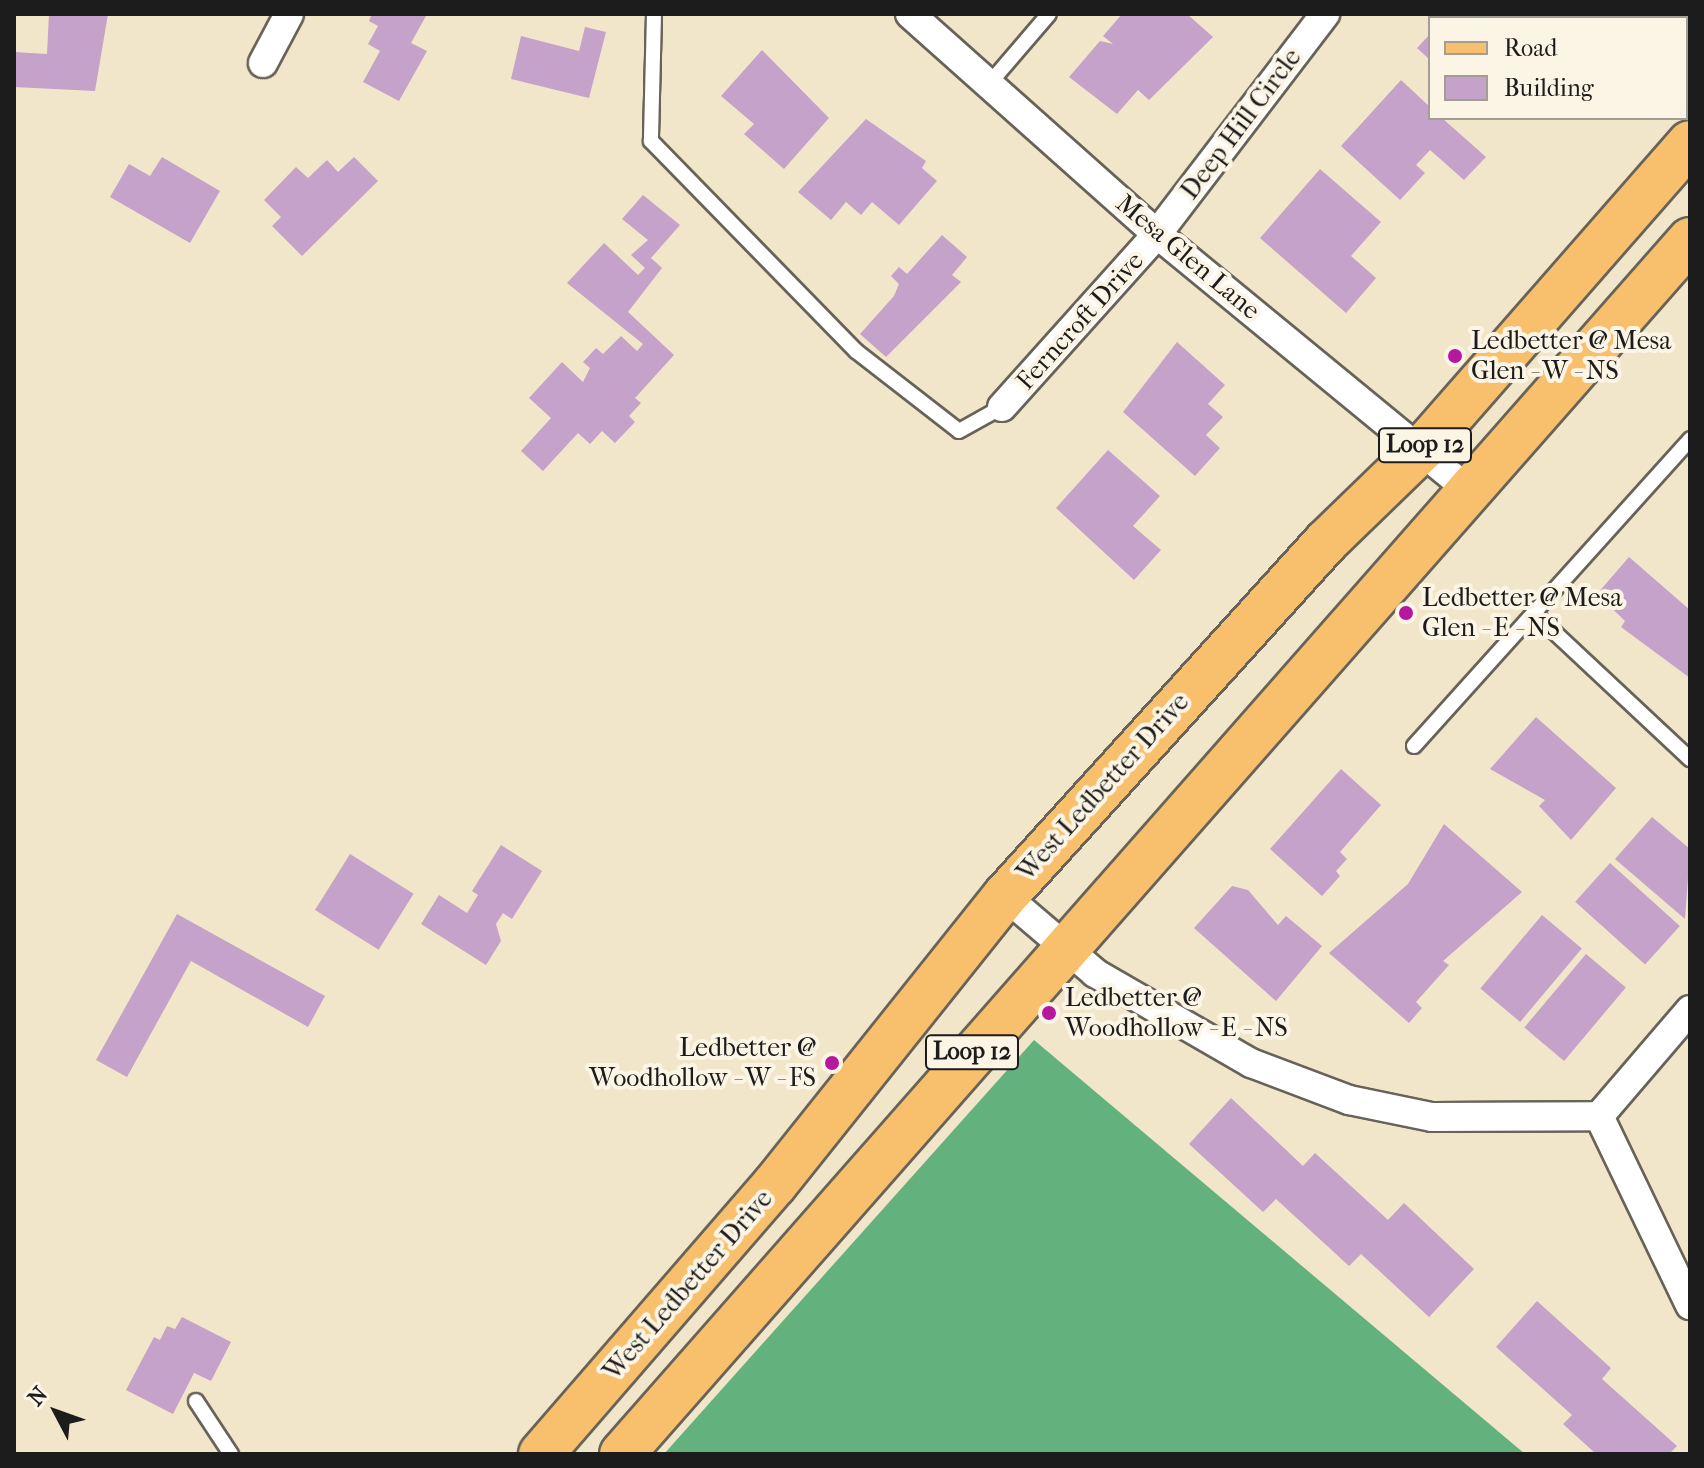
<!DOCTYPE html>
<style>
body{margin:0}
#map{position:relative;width:1704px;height:1468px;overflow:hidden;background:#f2e6ca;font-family:"IM FELL French Canon",serif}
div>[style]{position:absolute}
.forest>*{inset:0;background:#63b27d}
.building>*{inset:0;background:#c5a2c9;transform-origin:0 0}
.roads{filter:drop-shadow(2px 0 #676359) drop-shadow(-2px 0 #676359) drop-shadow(0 2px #676359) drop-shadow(0 -2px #676359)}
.lane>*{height:14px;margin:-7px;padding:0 7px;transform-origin:7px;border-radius:7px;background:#fff}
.street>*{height:28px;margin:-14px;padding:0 14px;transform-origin:14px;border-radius:14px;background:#fff}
.primary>*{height:44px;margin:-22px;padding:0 22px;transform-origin:22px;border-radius:22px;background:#f8bf6c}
.dots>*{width:22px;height:22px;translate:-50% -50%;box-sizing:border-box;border:4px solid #fcf5e5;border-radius:50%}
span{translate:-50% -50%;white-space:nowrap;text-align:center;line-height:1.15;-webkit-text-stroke:8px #fcf5e5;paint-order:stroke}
.shield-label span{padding:2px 6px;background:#fcf5e5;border:2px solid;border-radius:6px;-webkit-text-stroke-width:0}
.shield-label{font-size:24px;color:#1c1c1c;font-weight:700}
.street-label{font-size:26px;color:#1c1c1c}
.poi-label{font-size:26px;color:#1c1c1c}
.left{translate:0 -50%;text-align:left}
.right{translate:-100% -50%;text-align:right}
.frame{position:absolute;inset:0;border:16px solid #1c1c1c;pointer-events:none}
.legend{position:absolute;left:1428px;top:16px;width:260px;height:104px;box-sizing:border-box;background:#fcf5e5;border:2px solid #a29e95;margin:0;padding:10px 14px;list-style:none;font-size:24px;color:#1c1c1c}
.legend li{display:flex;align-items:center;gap:16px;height:40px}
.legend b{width:40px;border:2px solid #a29e95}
.north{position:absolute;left:16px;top:1372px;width:80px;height:80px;-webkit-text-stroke:6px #fcf5e5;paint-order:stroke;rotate:311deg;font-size:22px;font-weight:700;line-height:32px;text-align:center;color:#1c1c1c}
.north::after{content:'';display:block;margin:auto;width:28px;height:36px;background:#1c1c1c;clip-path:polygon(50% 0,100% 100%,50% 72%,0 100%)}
</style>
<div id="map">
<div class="forest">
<i style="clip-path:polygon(1034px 1040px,1525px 1454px,664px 1454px)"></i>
</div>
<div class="building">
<i style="clip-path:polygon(49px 14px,108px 14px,95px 91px,14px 87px,14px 52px,47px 54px)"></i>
<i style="clip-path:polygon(372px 14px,427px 14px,411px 43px,427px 51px,399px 101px,363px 82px,380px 51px,368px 44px,378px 26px,369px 21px)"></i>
<i style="clip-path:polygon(1122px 14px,1187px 14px,1213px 37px,1149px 100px,1138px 90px,1117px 114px,1069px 77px,1100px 41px,1113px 44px,1103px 36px)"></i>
<i style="clip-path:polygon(1452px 14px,1486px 14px,1490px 18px,1449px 18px)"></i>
<i style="clip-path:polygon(1553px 14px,1610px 14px,1615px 18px,1558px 18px)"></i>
<i style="clip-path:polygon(1619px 14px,1655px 14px,1652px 18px)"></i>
<i style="clip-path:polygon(585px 27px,606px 32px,589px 98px,511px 79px,521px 36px,579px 51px)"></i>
<i style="clip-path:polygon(1430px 34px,1430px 60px,1417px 48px)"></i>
<i style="clip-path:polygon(762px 50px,829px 118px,784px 169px,744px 134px,754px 124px,721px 96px)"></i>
<i style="clip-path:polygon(1401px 80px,1430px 107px,1430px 118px,1442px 118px,1486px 157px,1464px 180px,1430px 150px,1416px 165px,1425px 173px,1400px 200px,1341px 146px)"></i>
<i style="clip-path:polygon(866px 119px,926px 161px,922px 168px,937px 181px,899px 225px,872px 202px,861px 215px,846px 202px,831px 220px,798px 192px)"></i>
<i style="clip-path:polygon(162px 157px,220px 191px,190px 243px,110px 197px,129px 164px,150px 176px)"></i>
<i style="clip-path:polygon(354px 157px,378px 181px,302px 256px,272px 226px,281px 217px,264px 200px,296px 167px,308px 178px,327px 160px,338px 172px)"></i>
<i style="clip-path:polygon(1320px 169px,1381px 222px,1351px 256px,1376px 278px,1346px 313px,1260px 238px)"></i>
<i style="clip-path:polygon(643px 195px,680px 225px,651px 258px,662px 268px,628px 312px,674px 355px,635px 398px,641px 403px,629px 416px,635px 422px,615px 443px,602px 431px,590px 444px,578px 433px,543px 471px,521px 451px,551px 418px,529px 398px,562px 362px,583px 382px,590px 368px,583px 362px,596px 348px,603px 354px,621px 336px,637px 351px,643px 344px,567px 283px,604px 243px,638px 275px,645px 268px,631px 255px,648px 240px,622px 219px)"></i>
<i style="clip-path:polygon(942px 235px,967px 257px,952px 275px,961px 282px,886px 357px,860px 334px,894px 296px,899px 284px,891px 276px,899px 267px,907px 274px)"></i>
<i style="clip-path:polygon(1177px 342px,1225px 385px,1208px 404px,1223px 417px,1206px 435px,1220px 448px,1195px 476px,1123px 412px)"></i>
<i style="clip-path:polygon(1108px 450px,1160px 496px,1133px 526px,1161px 550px,1134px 580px,1056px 508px)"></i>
<i style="clip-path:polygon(1629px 557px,1690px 610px,1690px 678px,1621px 627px,1625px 621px,1597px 594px)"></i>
<i style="clip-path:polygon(1536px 717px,1616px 788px,1571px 840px,1539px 806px,1545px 800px,1490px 769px)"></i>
<i style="clip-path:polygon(1341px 769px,1381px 805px,1340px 852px,1347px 859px,1336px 871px,1340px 876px,1322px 896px,1270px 849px)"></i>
<i style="clip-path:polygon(1652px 817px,1690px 849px,1685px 919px,1615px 859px)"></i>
<i style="clip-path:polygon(1444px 824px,1522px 892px,1443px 961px,1449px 965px,1416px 1002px,1422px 1008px,1409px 1023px,1329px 953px,1408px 884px)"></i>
<i style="clip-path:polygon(501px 845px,542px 871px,512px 919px,503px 913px,496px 924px,501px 941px,486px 965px,421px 924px,439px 895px,467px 913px,478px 895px,472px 891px)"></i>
<i style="left:350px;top:854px;width:75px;height:66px;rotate:32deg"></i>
<i style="left:1610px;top:863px;width:94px;height:52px;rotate:42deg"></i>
<i style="clip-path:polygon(1232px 886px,1248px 890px,1278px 925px,1286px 916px,1322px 946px,1276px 1001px,1194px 928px)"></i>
<i style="clip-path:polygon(177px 914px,325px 996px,308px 1027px,191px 961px,127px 1077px,96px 1060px)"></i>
<i style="left:1542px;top:915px;width:52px;height:96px;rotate:40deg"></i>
<i style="left:1586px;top:954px;width:52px;height:96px;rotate:40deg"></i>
<i style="clip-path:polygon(1231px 1098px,1303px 1166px,1315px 1153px,1388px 1220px,1404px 1203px,1474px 1269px,1429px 1317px,1361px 1254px,1349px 1266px,1276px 1199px,1263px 1212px,1189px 1144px)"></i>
<i style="clip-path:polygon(1537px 1301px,1611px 1368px,1602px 1379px,1677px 1446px,1669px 1454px,1596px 1454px,1563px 1424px,1572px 1415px,1496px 1347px)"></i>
<i style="clip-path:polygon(182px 1317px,231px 1342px,211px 1381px,194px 1373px,173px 1414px,126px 1390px,154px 1337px,160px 1340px,167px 1326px,175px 1329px)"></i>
</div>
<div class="roads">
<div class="lane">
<i style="left:654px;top:14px;width:127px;rotate:91.4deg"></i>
<i style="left:651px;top:141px;width:293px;rotate:45.7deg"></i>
<i style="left:856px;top:351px;width:130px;rotate:37.8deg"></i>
<i style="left:959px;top:431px;width:49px;rotate:-29.2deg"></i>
<i style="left:989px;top:84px;width:92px;rotate:-49.4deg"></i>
<i style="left:1536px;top:615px;width:211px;rotate:43.1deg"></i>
<i style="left:1414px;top:746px;width:413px;rotate:-48deg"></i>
<i style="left:196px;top:1401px;width:64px;rotate:56.6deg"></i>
</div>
<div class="street">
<i style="left:910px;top:14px;width:331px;rotate:41.7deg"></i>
<i style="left:1157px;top:234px;width:408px;rotate:39.4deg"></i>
<i style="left:263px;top:63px;width:55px;rotate:-62deg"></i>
<i style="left:1002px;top:407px;width:232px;rotate:-48.1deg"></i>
<i style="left:1157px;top:234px;width:277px;rotate:-52.6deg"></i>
<i style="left:1005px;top:896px;width:118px;rotate:40.5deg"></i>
<i style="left:1095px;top:973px;width:180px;rotate:30deg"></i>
<i style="left:1251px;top:1063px;width:105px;rotate:20.7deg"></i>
<i style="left:1349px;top:1100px;width:85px;rotate:11.6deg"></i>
<i style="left:1432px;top:1117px;width:167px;rotate:-0.3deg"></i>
<i style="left:1690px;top:1010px;width:140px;rotate:130.6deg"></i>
<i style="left:1599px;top:1116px;width:210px;rotate:64.3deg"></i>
</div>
<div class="primary">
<i style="left:541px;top:1454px;width:357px;rotate:-49.1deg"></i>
<i style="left:775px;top:1184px;width:369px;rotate:-51.4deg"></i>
<i style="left:1005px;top:896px;width:478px;rotate:-47.8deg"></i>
<i style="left:1326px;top:542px;width:135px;rotate:-44.1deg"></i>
<i style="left:1423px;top:448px;width:405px;rotate:-48.8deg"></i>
<i style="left:622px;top:1454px;width:1617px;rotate:-48.66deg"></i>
</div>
</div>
<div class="dots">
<i style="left:1455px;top:356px;background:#b5179e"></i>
<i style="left:1406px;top:613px;background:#b5179e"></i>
<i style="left:1049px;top:1013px;background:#b5179e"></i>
<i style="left:832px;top:1063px;background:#b5179e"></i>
</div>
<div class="shield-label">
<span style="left:1425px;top:445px">Loop 12</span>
<span style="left:972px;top:1052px">Loop 12</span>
</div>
<div class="street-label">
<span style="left:1241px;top:124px;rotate:-53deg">Deep Hill Circle</span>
<span style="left:1188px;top:257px;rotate:40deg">Mesa Glen Lane</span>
<span style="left:1080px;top:321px;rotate:-48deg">Ferncroft Drive</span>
<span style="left:1103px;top:787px;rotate:-48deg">West Ledbetter Drive</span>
<span style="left:688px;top:1285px;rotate:-49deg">West Ledbetter Drive</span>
</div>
<div class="poi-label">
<span class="left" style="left:1471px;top:356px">Ledbetter @ Mesa<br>Glen - W - NS</span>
<span class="left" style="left:1422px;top:613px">Ledbetter @ Mesa<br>Glen - E - NS</span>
<span class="left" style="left:1065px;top:1013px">Ledbetter @<br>Woodhollow - E - NS</span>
<span class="right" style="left:816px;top:1063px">Ledbetter @<br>Woodhollow - W - FS</span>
</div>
<div class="frame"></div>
<ul class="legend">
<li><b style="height:10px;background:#f8bf6c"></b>Road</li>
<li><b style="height:22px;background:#c5a2c9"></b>Building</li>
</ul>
<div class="north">N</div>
</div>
